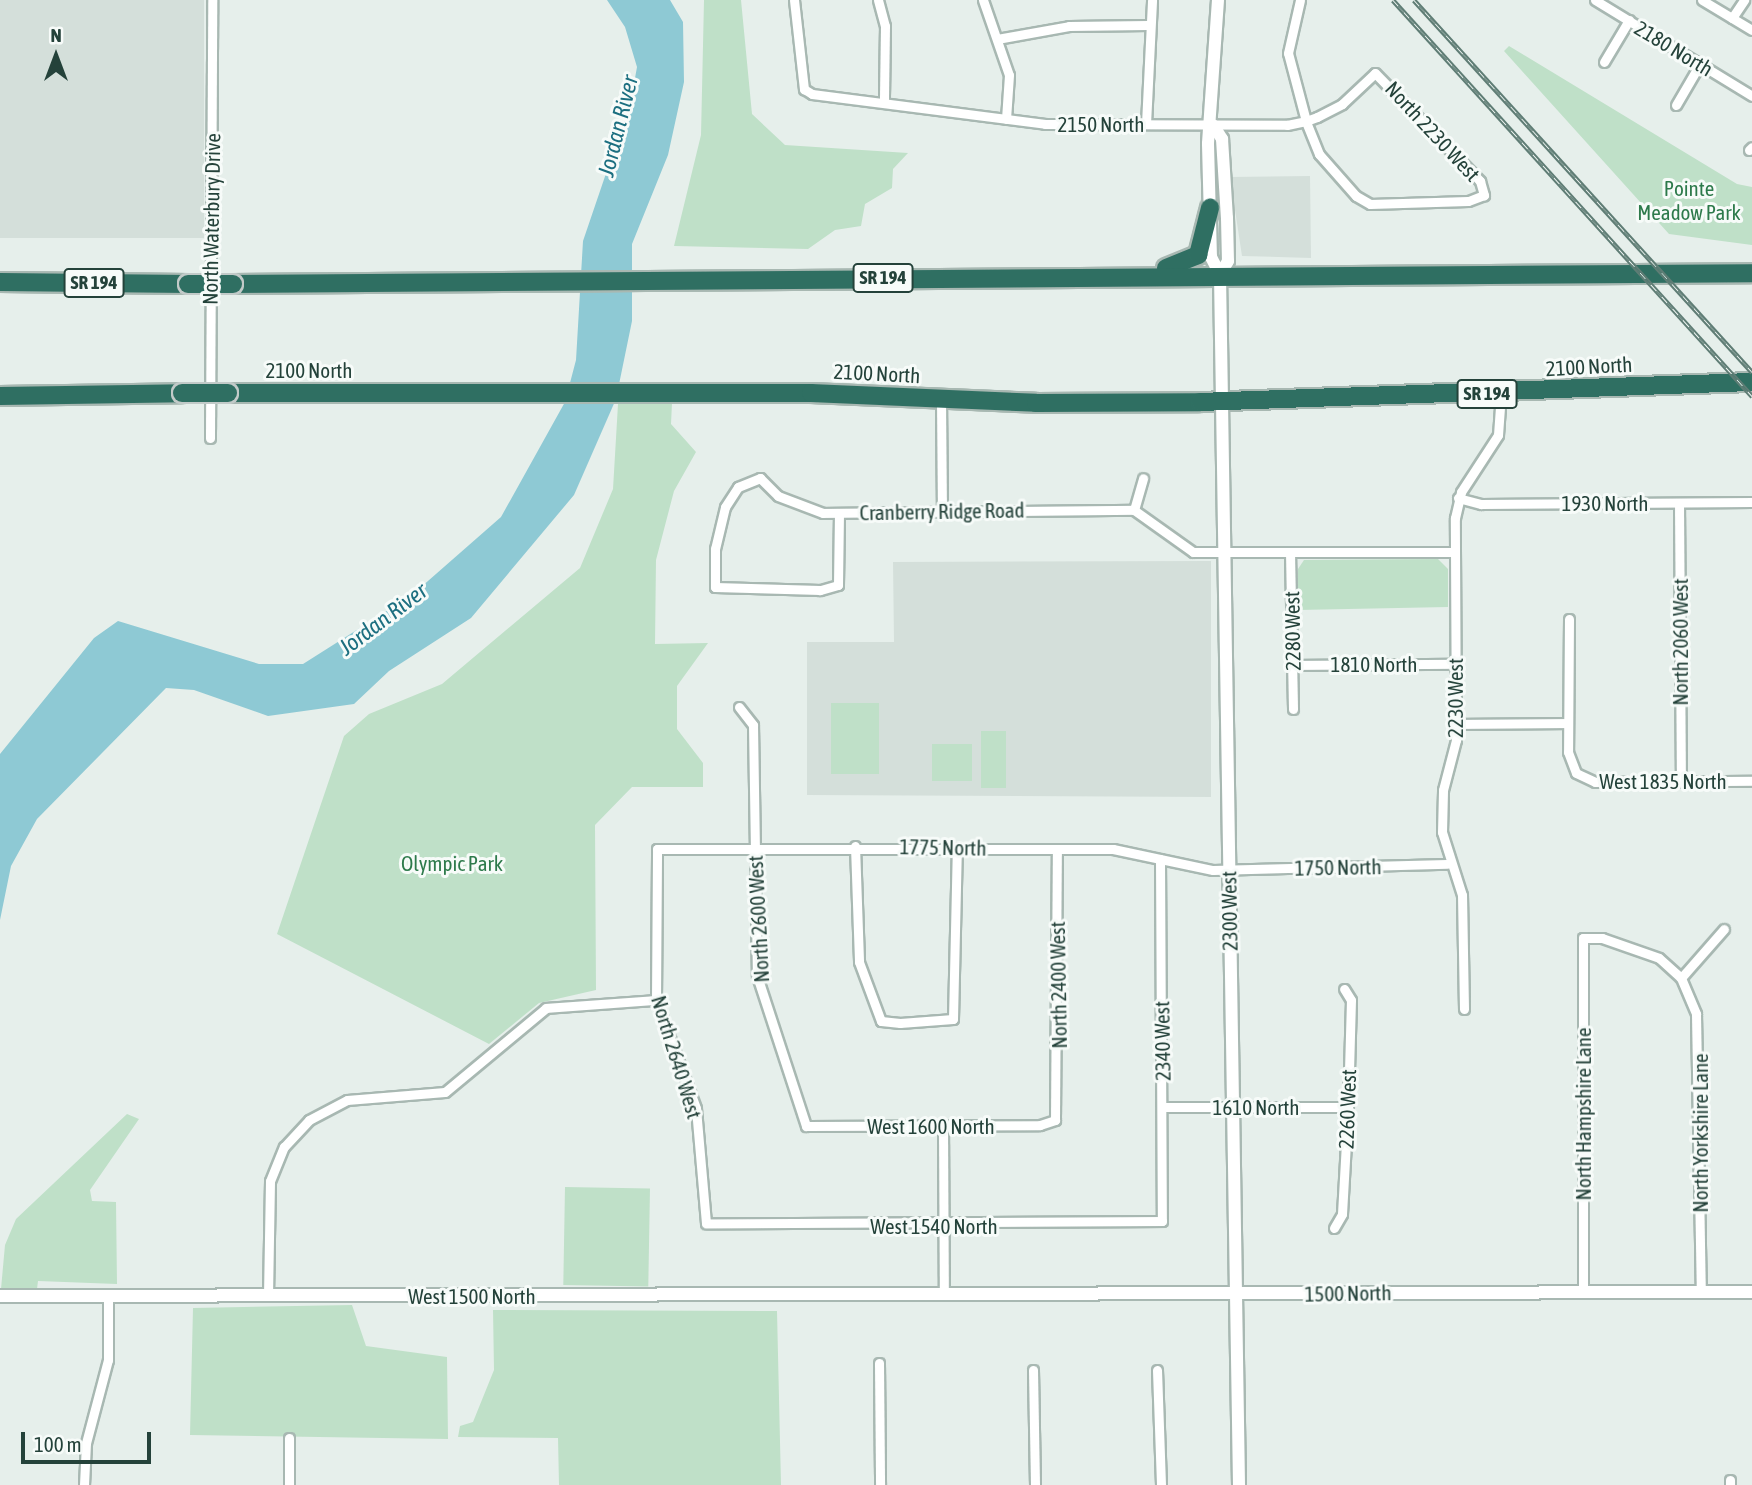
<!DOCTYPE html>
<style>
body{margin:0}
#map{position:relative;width:1752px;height:1485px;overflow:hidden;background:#e6efeb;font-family:"Asap Condensed",sans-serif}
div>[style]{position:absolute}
.built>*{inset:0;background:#d4dfda;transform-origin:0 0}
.green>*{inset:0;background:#bfe0c8;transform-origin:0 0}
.water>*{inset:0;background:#8ec9d4}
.roads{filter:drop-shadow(2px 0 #a8b8b2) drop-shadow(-2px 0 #a8b8b2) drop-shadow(0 2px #a8b8b2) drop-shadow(0 -2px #a8b8b2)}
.street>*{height:9px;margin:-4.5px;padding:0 4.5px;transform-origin:4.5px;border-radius:4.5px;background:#fff}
.secondary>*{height:12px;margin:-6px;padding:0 6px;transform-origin:6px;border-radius:6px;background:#fff}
.highway>*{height:18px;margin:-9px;padding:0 9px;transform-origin:9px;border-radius:9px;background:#2f6f62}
.rail>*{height:5px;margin-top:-2.5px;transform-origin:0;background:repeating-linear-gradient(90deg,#f7fbf9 0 8px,#5f7d75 0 16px);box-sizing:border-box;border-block:2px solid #5f7d75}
.bridges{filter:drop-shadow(2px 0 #c2cac8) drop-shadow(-2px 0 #c2cac8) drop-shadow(0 2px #c2cac8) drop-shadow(0 -2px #c2cac8)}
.highway-bridge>*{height:18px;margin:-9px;padding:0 9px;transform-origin:9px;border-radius:9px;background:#2f6f62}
span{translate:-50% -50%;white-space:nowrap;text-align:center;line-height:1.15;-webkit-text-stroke:6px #f7fbf9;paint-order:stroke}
.shield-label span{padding:2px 5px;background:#f7fbf9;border:2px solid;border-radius:5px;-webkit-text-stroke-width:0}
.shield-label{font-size:19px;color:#24423a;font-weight:700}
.street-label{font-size:21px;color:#24423a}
.park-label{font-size:21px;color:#2d7a4b}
.water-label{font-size:23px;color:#1c6f80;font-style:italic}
.north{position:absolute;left:21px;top:21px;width:70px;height:70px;-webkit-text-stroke:5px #f7fbf9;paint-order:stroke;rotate:0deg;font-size:19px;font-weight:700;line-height:28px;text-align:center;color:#24423a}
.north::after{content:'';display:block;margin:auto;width:24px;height:32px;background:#24423a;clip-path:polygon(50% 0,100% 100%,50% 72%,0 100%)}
.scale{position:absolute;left:21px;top:1432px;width:130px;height:32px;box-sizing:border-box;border:4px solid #24423a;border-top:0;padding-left:9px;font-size:21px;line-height:24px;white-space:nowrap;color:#24423a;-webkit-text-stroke:5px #f7fbf9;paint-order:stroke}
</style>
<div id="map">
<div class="built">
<i style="left:0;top:0;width:204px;height:238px"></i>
<i style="clip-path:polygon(1310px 176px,1311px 258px,1242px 256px,1230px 177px)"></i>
<i style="clip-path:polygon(1211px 561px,1211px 797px,807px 795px,807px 642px,894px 642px,893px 562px)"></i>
</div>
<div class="green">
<i style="clip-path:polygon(704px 0,741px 0,752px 114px,785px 145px,908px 153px,893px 169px,892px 188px,865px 204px,861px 226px,835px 230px,808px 249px,674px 246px,701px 135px)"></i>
<i style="clip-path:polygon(1509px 46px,1737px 184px,1752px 187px,1752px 245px,1669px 234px,1504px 51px)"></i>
<i style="clip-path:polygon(672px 403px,671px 424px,696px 452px,674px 491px,656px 560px,655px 644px,708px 643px,677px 686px,677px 729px,703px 763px,703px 787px,632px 787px,595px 825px,596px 990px,539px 1003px,489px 1044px,277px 934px,344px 736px,369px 714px,442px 684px,580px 568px,613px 489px,618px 404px)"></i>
<i style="clip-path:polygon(1438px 559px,1448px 569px,1448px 607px,1298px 610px,1298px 569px,1304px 560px)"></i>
<i style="left:831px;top:703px;width:48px;height:71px"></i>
<i style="left:981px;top:731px;width:25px;height:57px"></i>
<i style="left:932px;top:744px;width:40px;height:37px"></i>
<i style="clip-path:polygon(127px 1114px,139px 1119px,90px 1190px,92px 1201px,116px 1202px,117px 1284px,38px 1281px,37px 1289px,1px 1289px,5px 1245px,16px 1219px)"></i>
<i style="left:565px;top:1187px;width:85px;height:98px;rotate:1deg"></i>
<i style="clip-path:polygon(352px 1305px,366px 1346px,447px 1357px,448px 1439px,190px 1435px,193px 1308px)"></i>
<i style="clip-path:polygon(493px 1310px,777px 1311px,781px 1485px,559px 1485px,558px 1438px,458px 1437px,460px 1426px,473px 1422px,494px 1370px)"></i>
</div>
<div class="water">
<i style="clip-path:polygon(607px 0,670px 0,683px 22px,684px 82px,668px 155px,632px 244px,632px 321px,616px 399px,574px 495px,471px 618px,389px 671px,354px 704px,268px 716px,194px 690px,166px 688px,37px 819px,11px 866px,0 920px,0 754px,94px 638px,118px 621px,259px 664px,303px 664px,412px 595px,501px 517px,565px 402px,576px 360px,583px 241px,631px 100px,637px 67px,625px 27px)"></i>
</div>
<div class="roads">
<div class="street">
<i style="left:794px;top:0;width:90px;rotate:83.6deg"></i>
<i style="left:804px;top:89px;width:9px;rotate:32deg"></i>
<i style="left:812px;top:94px;width:235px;rotate:7.3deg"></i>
<i style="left:1045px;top:124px;width:242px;rotate:0.2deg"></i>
<i style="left:1287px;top:125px;width:19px;rotate:-12deg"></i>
<i style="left:1306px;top:121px;width:12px;rotate:-20deg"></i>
<i style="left:1317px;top:117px;width:28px;rotate:-27deg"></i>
<i style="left:1342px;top:104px;width:45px;rotate:-43.2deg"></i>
<i style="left:1375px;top:73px;width:151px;rotate:45.8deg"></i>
<i style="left:1480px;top:181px;width:15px;rotate:74deg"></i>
<i style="left:1484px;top:195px;width:17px;rotate:159deg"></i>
<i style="left:1468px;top:201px;width:98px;rotate:178.2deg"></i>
<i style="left:1370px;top:204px;width:16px;rotate:-150deg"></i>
<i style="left:1356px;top:196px;width:56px;rotate:-131.4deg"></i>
<i style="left:1319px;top:154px;width:35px;rotate:-112deg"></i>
<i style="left:1306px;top:121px;width:70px;rotate:-104.8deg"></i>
<i style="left:1288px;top:53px;width:54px;rotate:-77.2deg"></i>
<i style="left:878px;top:0;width:27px;rotate:75deg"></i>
<i style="left:885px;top:26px;width:73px;rotate:90.8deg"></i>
<i style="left:983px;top:0;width:79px;rotate:70.9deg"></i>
<i style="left:1009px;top:75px;width:44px;rotate:93.9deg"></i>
<i style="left:1595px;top:0;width:184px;rotate:31.4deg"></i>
<i style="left:1702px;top:0;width:58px;rotate:31deg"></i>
<i style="left:1732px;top:18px;width:22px;rotate:-56deg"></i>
<i style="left:997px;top:39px;width:73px;rotate:-10.2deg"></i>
<i style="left:1069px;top:26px;width:79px;rotate:-0.7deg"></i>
<i style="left:1604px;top:62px;width:49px;rotate:-59.2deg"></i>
<i style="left:1676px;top:105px;width:48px;rotate:-59.7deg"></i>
<i style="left:1146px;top:124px;width:124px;rotate:-87.2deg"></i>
<i style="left:1749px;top:150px;width:4px;rotate:-45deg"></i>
<i style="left:941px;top:399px;width:112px;rotate:89.5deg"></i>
<i style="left:210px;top:438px;width:438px;rotate:-89.7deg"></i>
<i style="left:1458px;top:498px;width:24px;rotate:15deg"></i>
<i style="left:1481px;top:504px;width:271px;rotate:-0.4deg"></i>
<i style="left:1679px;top:503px;width:278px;rotate:89.6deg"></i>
<i style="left:1134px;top:510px;width:33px;rotate:-74deg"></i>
<i style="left:839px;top:513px;width:72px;rotate:90.8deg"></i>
<i style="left:838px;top:585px;width:19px;rotate:164deg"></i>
<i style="left:820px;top:590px;width:105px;rotate:-178.4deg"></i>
<i style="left:715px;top:587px;width:38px;rotate:-90deg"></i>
<i style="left:715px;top:549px;width:43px;rotate:-76.6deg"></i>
<i style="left:725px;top:507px;width:24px;rotate:-57deg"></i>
<i style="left:738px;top:487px;width:24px;rotate:-22deg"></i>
<i style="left:760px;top:478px;width:25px;rotate:45deg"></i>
<i style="left:778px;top:496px;width:48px;rotate:20.7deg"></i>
<i style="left:823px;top:513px;width:311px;rotate:-0.6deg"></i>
<i style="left:1134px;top:510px;width:72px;rotate:35.4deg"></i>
<i style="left:1193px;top:552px;width:261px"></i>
<i style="left:1290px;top:552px;width:157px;rotate:88.9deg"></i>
<i style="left:1569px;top:619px;width:133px;rotate:90.4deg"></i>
<i style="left:1568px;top:752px;width:22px;rotate:69deg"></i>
<i style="left:1576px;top:773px;width:21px;rotate:25deg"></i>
<i style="left:1595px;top:782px;width:157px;rotate:-0.4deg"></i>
<i style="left:1293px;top:665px;width:162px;rotate:-0.4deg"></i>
<i style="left:739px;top:707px;width:23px;rotate:52deg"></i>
<i style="left:753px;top:725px;width:251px;rotate:89.1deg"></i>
<i style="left:757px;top:976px;width:158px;rotate:71.9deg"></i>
<i style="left:806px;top:1126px;width:234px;rotate:-0.2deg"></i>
<i style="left:1040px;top:1125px;width:16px;rotate:-18deg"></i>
<i style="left:1055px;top:1120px;width:271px;rotate:-89.6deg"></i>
<i style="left:1456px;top:724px;width:112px;rotate:-0.5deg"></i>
<i style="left:855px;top:846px;width:116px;rotate:88deg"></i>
<i style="left:859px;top:962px;width:63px;rotate:69.6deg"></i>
<i style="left:881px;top:1021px;width:19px;rotate:6deg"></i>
<i style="left:900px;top:1023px;width:53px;rotate:-4.3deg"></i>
<i style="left:953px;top:1019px;width:171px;rotate:-88.7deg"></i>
<i style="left:1160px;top:859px;width:362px;rotate:89.7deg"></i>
<i style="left:1162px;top:1221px;width:456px;rotate:179.7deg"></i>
<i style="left:706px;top:1223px;width:115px;rotate:-95deg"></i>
<i style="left:696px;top:1108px;width:115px;rotate:-110.3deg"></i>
<i style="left:656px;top:1000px;width:151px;rotate:-89.6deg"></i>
<i style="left:657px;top:849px;width:456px"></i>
<i style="left:1113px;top:849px;width:102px;rotate:11.9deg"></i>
<i style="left:1213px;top:870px;width:234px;rotate:-1.5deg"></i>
<i style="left:1681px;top:978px;width:65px;rotate:-48.7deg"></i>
<i style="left:1464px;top:1009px;width:114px;rotate:-91deg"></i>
<i style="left:1462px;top:895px;width:66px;rotate:-107.6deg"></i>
<i style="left:1442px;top:832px;width:42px;rotate:-88.6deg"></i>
<i style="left:1443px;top:790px;width:52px;rotate:-75.4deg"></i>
<i style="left:1456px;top:740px;width:222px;rotate:-90.3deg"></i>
<i style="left:1455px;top:518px;width:27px;rotate:-77deg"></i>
<i style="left:1461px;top:492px;width:68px;rotate:-57deg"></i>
<i style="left:1498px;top:435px;width:42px;rotate:-85.9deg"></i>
<i style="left:1163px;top:1107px;width:185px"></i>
<i style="left:943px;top:1125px;width:168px;rotate:89.7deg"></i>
<i style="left:1334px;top:1228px;width:16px;rotate:-60deg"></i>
<i style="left:1342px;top:1214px;width:107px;rotate:-86.8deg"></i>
<i style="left:1348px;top:1107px;width:107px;rotate:-88.4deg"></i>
<i style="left:1351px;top:1000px;width:13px;rotate:-122deg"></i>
<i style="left:1583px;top:1291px;width:353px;rotate:-90deg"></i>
<i style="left:1583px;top:938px;width:19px"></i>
<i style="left:1602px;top:938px;width:60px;rotate:19.3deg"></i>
<i style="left:1659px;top:958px;width:30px;rotate:42deg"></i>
<i style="left:1681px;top:978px;width:39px;rotate:67deg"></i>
<i style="left:1696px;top:1014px;width:277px;rotate:89deg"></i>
<i style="left:268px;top:1296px;width:115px;rotate:-89deg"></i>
<i style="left:270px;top:1181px;width:37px;rotate:-68deg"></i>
<i style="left:284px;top:1147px;width:37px;rotate:-47deg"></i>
<i style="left:309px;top:1120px;width:43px;rotate:-27.8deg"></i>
<i style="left:347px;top:1100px;width:98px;rotate:-4.7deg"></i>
<i style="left:445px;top:1092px;width:131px;rotate:-39.7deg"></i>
<i style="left:546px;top:1008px;width:110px;rotate:-4.2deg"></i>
<i style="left:879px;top:1363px;width:122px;rotate:89.5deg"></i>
<i style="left:1033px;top:1370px;width:115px;rotate:89deg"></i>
<i style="left:1157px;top:1370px;width:115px;rotate:88deg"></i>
<i style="left:289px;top:1438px;width:47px;rotate:90deg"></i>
<i style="left:84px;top:1485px;width:42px;rotate:-87.3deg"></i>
<i style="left:86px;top:1443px;width:86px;rotate:-75.2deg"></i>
<i style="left:108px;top:1360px;width:64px;rotate:-90deg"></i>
<i style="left:1730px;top:1485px;width:5px;rotate:-90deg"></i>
</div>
<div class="secondary">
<i style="left:1218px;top:0;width:144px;rotate:94deg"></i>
<i style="left:1208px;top:144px;width:113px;rotate:88.5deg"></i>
<i style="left:1211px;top:257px;width:20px;rotate:63deg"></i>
<i style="left:1220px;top:275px;width:1210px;rotate:89.1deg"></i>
<i style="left:1213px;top:125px;width:17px;rotate:57deg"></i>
<i style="left:1222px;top:139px;width:79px;rotate:86.4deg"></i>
<i style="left:1227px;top:218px;width:43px;rotate:88.7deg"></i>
<i style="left:1228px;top:261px;width:16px;rotate:120deg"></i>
<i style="left:0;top:1296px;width:1752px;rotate:-0.13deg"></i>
</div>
<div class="highway">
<i style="left:1166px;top:268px;width:35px;rotate:-22deg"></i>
<i style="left:1198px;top:255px;width:49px;rotate:-75.7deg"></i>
<i style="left:0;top:282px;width:188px;rotate:0.6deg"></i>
<i style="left:233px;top:284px;width:1519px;rotate:-0.41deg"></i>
<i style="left:228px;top:393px;width:583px"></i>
<i style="left:811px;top:393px;width:225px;rotate:2.5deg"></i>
<i style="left:1036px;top:403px;width:164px;rotate:-0.3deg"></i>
<i style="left:1200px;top:402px;width:552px;rotate:-2.08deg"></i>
<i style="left:0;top:396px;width:182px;rotate:-0.9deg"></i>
</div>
</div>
<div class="rail">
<i style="left:1393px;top:0;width:535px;rotate:47.81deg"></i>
<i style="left:1414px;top:0;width:503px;rotate:47.74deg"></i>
</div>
<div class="bridges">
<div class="highway-bridge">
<i style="left:188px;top:284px;width:45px"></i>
<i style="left:182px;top:393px;width:46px"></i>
</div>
</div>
<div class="shield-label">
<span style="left:883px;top:278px">SR 194</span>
<span style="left:94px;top:283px">SR 194</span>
<span style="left:1487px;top:394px">SR 194</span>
</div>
<div class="street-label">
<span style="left:1674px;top:48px;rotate:31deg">2180 North</span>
<span style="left:1101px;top:124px">2150 North</span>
<span style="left:1433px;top:131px;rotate:47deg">North 2230 West</span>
<span style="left:211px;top:219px;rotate:-89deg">North Waterbury Drive</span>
<span style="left:1589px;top:366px;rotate:-3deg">2100 North</span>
<span style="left:309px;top:370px">2100 North</span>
<span style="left:877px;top:373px;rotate:3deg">2100 North</span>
<span style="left:1605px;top:503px">1930 North</span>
<span style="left:942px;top:511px;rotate:-1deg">Cranberry Ridge Road</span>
<span style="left:1292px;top:631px;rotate:-91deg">2280 West</span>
<span style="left:1680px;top:642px;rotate:-90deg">North 2060 West</span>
<span style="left:1374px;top:664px">1810 North</span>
<span style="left:1455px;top:698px;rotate:-90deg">2230 West</span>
<span style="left:1663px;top:781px">West 1835 North</span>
<span style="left:943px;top:847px;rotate:1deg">1775 North</span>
<span style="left:1338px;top:867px;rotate:-1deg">1750 North</span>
<span style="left:1229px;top:911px;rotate:-91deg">2300 West</span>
<span style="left:758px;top:919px;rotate:-93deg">North 2600 West</span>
<span style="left:1058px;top:985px;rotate:-91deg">North 2400 West</span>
<span style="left:1162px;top:1041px;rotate:-91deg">2340 West</span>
<span style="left:677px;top:1057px;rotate:73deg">North 2640 West</span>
<span style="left:1256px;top:1107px">1610 North</span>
<span style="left:1347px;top:1109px;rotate:-88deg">2260 West</span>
<span style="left:1583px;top:1114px;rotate:-90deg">North Hampshire Lane</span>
<span style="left:931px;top:1126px">West 1600 North</span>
<span style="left:1700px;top:1133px;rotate:-90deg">North Yorkshire Lane</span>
<span style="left:934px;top:1226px">West 1540 North</span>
<span style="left:1348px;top:1293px;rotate:-1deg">1500 North</span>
<span style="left:472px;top:1296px">West 1500 North</span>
</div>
<div class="park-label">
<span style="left:1689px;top:200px">Pointe<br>Meadow Park</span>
<span style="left:452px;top:863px">Olympic Park</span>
</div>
<div class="water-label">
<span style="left:618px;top:126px;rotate:-76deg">Jordan River</span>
<span style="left:383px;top:619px;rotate:-37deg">Jordan River</span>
</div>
<div class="north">N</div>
<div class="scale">100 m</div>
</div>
